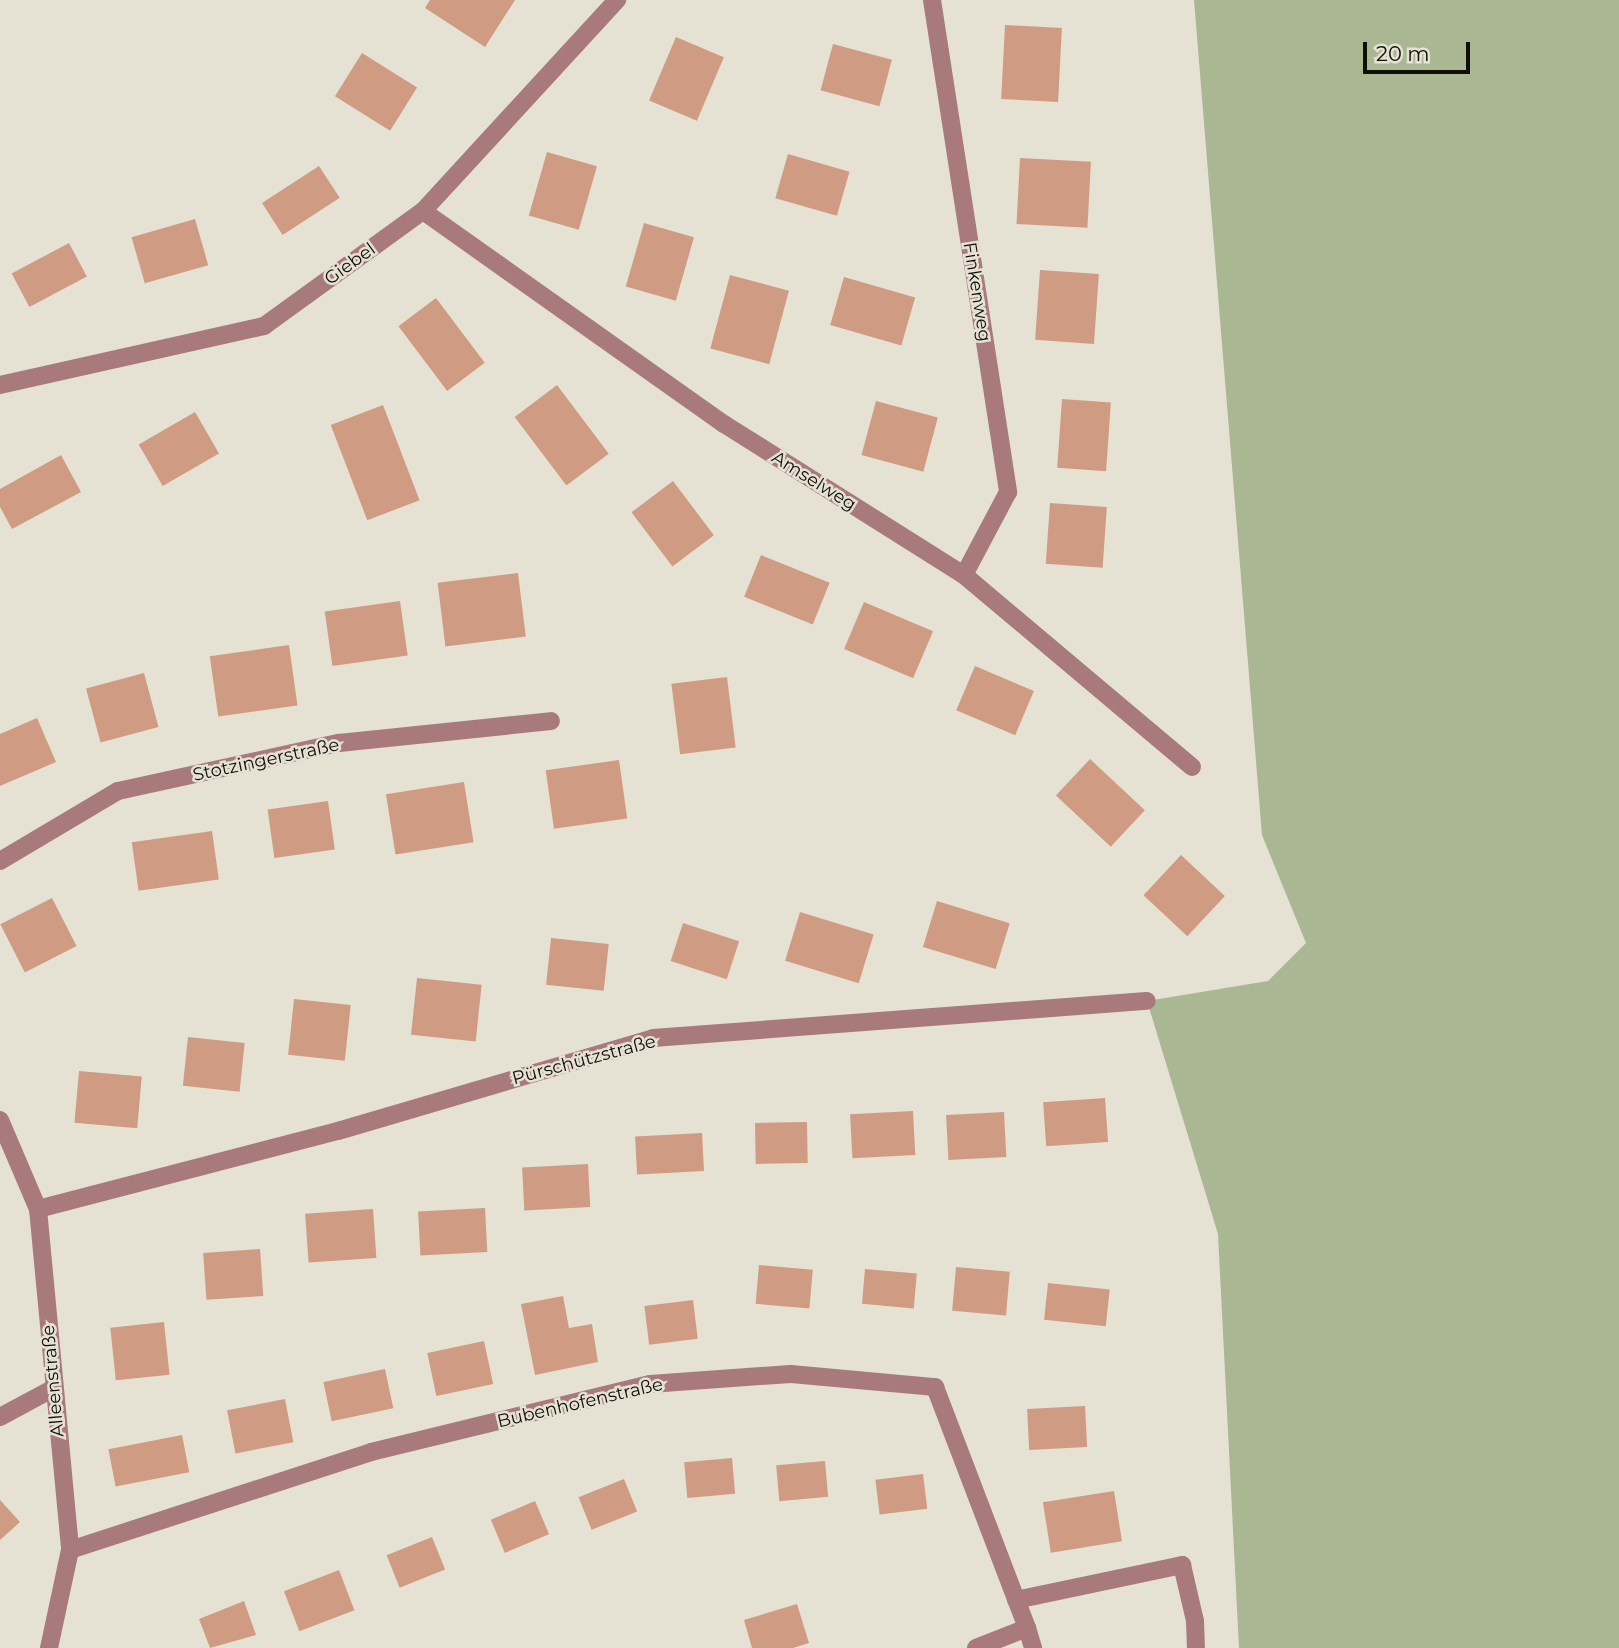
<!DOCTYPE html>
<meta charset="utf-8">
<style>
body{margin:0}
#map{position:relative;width:1619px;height:1648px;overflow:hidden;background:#e5e2d4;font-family:Montserrat,sans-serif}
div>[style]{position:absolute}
.green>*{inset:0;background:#a9b793}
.building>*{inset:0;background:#cf9c83;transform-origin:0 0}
.minor>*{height:18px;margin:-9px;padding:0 9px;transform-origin:9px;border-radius:9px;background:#a87a7c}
span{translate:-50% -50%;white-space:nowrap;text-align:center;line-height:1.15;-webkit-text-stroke:5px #e5e2d4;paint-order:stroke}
.street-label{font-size:18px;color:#0f0e09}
.scale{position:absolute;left:1363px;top:42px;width:107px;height:32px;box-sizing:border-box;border:4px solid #0f0e09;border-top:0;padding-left:9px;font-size:21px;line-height:24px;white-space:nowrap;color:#0f0e09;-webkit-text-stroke:5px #e5e2d4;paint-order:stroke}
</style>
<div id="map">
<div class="green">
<i style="clip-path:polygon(1194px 0,1619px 0,1619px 1648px,1239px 1648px,1218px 1234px,1147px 1001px,1268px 981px,1306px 943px,1262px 835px)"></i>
</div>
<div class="building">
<i style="clip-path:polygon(430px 0,515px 0,485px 47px,425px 8px)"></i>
<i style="left:1005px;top:25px;width:57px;height:74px;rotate:3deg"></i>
<i style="left:676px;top:37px;width:52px;height:69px;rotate:23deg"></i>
<i style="left:833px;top:44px;width:61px;height:48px;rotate:15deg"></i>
<i style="left:362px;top:53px;width:65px;height:51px;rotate:32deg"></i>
<i style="left:547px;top:152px;width:52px;height:66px;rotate:16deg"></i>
<i style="left:788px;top:154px;width:64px;height:46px;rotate:16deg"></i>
<i style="left:1020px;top:158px;width:71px;height:66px;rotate:3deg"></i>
<i style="left:319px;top:166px;width:38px;height:68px;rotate:57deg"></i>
<i style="left:195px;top:219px;width:48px;height:66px;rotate:74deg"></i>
<i style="left:644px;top:223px;width:52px;height:66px;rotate:16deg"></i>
<i style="left:69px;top:243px;width:38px;height:65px;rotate:62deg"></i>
<i style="left:1040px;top:270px;width:59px;height:70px;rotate:4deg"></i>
<i style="left:730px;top:275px;width:61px;height:76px;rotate:15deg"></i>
<i style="left:844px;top:277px;width:74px;height:50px;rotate:16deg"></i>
<i style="left:436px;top:298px;width:81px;height:47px;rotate:53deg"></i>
<i style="left:557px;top:385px;width:86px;height:53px;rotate:53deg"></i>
<i style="left:1062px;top:399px;width:49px;height:69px;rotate:4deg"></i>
<i style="left:876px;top:401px;width:64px;height:56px;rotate:15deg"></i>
<i style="left:383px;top:405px;width:102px;height:56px;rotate:69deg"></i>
<i style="left:195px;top:412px;width:48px;height:65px;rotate:60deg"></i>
<i style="clip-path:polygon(61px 455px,81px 492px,12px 529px,0 507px,0 489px)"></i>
<i style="left:673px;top:481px;width:68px;height:52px;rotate:53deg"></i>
<i style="left:1050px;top:503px;width:57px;height:61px;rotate:4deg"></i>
<i style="left:761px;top:555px;width:74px;height:45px;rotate:22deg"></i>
<i style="left:518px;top:573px;width:64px;height:81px;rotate:83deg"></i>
<i style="left:400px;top:601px;width:55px;height:76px;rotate:82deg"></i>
<i style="left:864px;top:602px;width:75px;height:51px;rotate:23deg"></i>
<i style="left:289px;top:645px;width:61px;height:80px;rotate:82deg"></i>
<i style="left:975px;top:666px;width:64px;height:48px;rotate:23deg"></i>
<i style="left:144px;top:673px;width:56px;height:60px;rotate:75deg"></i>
<i style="left:727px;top:677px;width:71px;height:56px;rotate:83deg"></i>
<i style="clip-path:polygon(37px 718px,56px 762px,0 786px,0 734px)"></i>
<i style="left:1090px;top:759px;width:75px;height:50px;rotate:43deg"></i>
<i style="left:619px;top:760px;width:59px;height:74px;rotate:82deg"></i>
<i style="left:464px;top:782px;width:61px;height:79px;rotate:81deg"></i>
<i style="left:328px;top:801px;width:49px;height:61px;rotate:82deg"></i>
<i style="left:212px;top:831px;width:49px;height:81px;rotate:82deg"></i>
<i style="left:1181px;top:855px;width:60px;height:55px;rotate:43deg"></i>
<i style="left:52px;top:898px;width:54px;height:58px;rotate:63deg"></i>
<i style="left:937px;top:901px;width:76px;height:48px;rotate:17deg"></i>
<i style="left:800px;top:912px;width:77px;height:51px;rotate:17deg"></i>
<i style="left:683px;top:923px;width:59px;height:40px;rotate:18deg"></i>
<i style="left:551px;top:938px;width:58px;height:47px;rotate:6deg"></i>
<i style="left:417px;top:978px;width:65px;height:57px;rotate:6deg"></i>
<i style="left:294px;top:999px;width:57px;height:56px;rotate:6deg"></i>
<i style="left:188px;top:1037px;width:57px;height:49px;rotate:6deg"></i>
<i style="left:79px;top:1071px;width:63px;height:52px;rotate:5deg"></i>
<i style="left:1105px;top:1098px;width:44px;height:62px;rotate:86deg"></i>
<i style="left:913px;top:1111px;width:44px;height:63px;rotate:87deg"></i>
<i style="left:1004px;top:1112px;width:45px;height:58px;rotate:87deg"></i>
<i style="left:807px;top:1122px;width:41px;height:52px;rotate:89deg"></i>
<i style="left:702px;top:1133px;width:38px;height:67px;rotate:87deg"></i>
<i style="left:588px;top:1164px;width:43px;height:66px;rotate:87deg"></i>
<i style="left:485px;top:1208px;width:44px;height:67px;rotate:87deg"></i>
<i style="left:373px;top:1209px;width:49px;height:68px;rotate:86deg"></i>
<i style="left:260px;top:1249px;width:47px;height:57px;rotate:86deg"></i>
<i style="left:759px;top:1265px;width:54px;height:39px;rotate:5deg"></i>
<i style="left:956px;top:1267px;width:54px;height:44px;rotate:5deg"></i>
<i style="left:865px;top:1269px;width:52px;height:35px;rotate:5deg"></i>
<i style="left:1048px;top:1283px;width:62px;height:37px;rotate:6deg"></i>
<i style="clip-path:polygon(563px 1296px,569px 1328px,592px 1324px,598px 1362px,535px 1375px,521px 1304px)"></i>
<i style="left:693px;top:1300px;width:39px;height:49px;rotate:83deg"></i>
<i style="left:164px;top:1322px;width:53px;height:54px;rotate:84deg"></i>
<i style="left:484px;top:1341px;width:44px;height:58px;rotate:78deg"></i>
<i style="left:385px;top:1369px;width:40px;height:63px;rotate:78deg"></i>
<i style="left:285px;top:1399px;width:44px;height:59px;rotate:79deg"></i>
<i style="left:1085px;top:1406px;width:41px;height:58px;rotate:87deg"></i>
<i style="left:182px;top:1435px;width:38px;height:75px;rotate:79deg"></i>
<i style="left:732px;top:1458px;width:36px;height:48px;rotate:85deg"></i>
<i style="left:825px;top:1461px;width:36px;height:49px;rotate:85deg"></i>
<i style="left:923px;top:1474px;width:35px;height:48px;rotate:83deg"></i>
<i style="left:624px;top:1479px;width:35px;height:49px;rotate:68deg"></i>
<i style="left:1114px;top:1491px;width:51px;height:72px;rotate:81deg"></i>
<i style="clip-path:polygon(0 1500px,20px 1522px,0 1540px)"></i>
<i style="left:535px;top:1501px;width:36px;height:48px;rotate:67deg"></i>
<i style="left:432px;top:1537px;width:35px;height:49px;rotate:68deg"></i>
<i style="left:339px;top:1570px;width:43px;height:59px;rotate:69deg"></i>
<i style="clip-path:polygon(244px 1601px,256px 1635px,210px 1648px,199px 1619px)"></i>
<i style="clip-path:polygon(797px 1604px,809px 1643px,793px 1648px,752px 1648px,744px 1620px)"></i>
</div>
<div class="minor">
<i style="left:932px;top:0;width:498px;rotate:81.2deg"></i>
<i style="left:1008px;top:492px;width:94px;rotate:117.9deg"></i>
<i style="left:423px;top:211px;width:369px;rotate:35.3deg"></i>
<i style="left:724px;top:424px;width:284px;rotate:32.2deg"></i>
<i style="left:964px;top:575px;width:298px;rotate:40.1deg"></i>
<i style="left:0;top:385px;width:271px;rotate:-12.6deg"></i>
<i style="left:264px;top:326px;width:196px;rotate:-35.9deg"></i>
<i style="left:423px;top:211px;width:287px;rotate:-47.4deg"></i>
<i style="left:0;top:861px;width:137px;rotate:-30.7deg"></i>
<i style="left:118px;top:791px;width:226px;rotate:-12.3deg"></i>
<i style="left:339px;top:743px;width:213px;rotate:-5.9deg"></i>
<i style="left:0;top:1120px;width:97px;rotate:66.9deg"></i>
<i style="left:38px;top:1209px;width:342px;rotate:84.6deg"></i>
<i style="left:70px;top:1550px;width:100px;rotate:102.1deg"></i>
<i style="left:38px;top:1209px;width:310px;rotate:-14.6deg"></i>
<i style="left:338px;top:1131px;width:328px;rotate:-16.4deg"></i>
<i style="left:653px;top:1038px;width:495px;rotate:-4.3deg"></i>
<i style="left:0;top:1417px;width:61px;rotate:-28.2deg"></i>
<i style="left:70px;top:1550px;width:317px;rotate:-18deg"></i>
<i style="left:371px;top:1452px;width:287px;rotate:-13.7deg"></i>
<i style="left:650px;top:1384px;width:141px;rotate:-4.1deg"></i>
<i style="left:791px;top:1374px;width:145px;rotate:5.2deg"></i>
<i style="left:935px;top:1387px;width:258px;rotate:69.1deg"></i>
<i style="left:1016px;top:1600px;width:170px;rotate:-11.9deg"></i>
<i style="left:1182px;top:1565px;width:57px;rotate:76.9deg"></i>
<i style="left:1195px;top:1621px;width:27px;rotate:88deg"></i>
<i style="left:976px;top:1648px;width:55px;rotate:-21.4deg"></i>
<i style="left:1027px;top:1628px;width:21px;rotate:73deg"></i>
</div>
<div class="street-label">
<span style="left:350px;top:264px;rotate:-36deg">Giebel</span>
<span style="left:977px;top:292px;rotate:81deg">Finkenweg</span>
<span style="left:814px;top:481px;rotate:32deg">Amselweg</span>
<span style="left:266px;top:760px;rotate:-12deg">Stotzingerstraße</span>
<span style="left:584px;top:1060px;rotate:-15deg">Pürschützstraße</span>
<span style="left:53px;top:1381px;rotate:-95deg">Alleenstraße</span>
<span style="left:580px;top:1403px;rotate:-13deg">Bubenhofenstraße</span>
</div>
<div class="scale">20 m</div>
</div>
